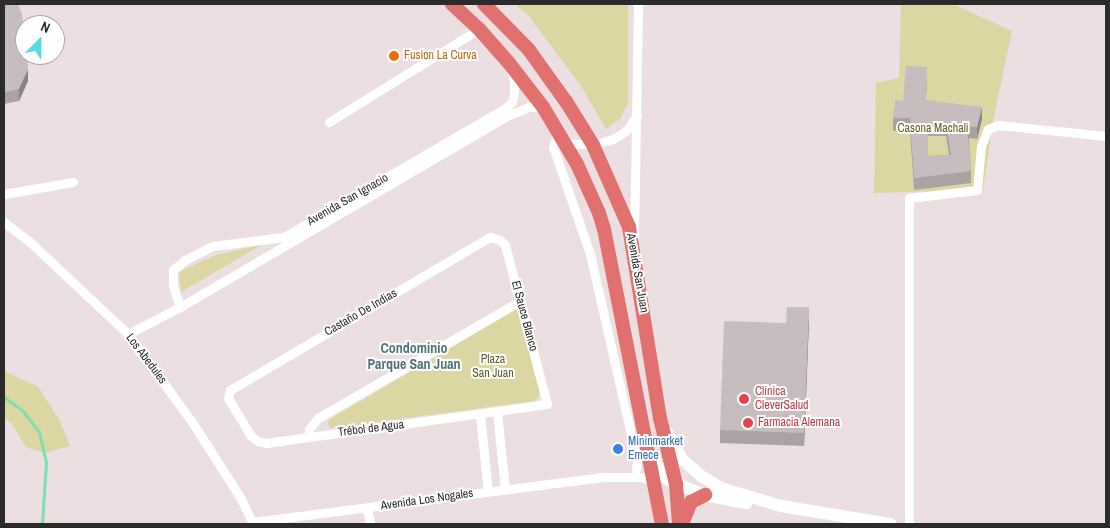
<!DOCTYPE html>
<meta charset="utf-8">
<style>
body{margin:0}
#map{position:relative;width:1110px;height:528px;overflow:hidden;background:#ebdfe1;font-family:"Archivo Narrow",sans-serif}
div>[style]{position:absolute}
.green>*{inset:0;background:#dbd6a2}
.stream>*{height:3px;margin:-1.5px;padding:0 1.5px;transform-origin:1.5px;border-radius:1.5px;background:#7ee0b1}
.street>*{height:9px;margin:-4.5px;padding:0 4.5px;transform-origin:4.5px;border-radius:4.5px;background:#fff}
.secondary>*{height:12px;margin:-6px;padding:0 6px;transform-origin:6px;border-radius:6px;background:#fff}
.primary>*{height:14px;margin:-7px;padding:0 7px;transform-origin:7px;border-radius:7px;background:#e0716f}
.wall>*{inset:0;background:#aba3a3}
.shaded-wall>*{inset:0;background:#8b8485}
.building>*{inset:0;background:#c7bdbe}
.dots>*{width:14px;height:14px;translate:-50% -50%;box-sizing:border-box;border:2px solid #fff;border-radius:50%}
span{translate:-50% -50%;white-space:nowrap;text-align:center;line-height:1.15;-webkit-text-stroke:4px #fff;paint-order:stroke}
.food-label{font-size:12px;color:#c56008}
.left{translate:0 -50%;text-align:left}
.park-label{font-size:12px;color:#5c5f23}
.street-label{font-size:12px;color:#2b2b2b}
.health-label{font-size:12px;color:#be3a42}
.shop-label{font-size:12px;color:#366cbe}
.neighbourhood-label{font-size:14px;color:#507376;font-weight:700}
.frame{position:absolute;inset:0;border:5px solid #2b2b2b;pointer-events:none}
.north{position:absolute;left:15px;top:15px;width:50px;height:50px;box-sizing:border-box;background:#fff;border:1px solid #aaa;border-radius:50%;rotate:23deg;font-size:14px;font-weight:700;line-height:20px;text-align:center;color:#2b2b2b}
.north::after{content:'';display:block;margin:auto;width:18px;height:22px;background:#53dae4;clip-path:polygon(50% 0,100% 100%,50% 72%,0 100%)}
</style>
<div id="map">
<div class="green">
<i style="clip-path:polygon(515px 4px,628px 4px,628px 104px,620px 119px,606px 129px,581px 86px,528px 15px)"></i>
<i style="clip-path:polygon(901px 4px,953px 4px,1012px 31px,993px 121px,983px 190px,874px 193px,876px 83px,899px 78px)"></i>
<i style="clip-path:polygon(263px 244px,181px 292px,179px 272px,213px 256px)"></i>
<i style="clip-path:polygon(517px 309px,522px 311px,542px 391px,535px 401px,331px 428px,328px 425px,328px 421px,332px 418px)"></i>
<i style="clip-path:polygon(4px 371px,38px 387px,59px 419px,70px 446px,45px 453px,26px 447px,12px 424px,4px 417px)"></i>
</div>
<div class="stream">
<i style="left:4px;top:397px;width:22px;rotate:36deg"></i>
<i style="left:22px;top:410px;width:28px;rotate:52deg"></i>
<i style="left:39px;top:432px;width:32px;rotate:77deg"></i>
<i style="left:46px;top:463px;width:61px;rotate:93.8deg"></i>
</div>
<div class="street">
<i style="left:329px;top:122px;width:176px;rotate:-31.8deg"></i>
<i style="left:558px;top:131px;width:17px;rotate:107deg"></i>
<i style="left:553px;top:147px;width:113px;rotate:70.9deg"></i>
<i style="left:590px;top:254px;width:212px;rotate:77.2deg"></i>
<i style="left:637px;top:461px;width:8px;rotate:97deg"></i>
<i style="left:566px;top:143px;width:27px;rotate:4deg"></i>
<i style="left:593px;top:145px;width:21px;rotate:-17deg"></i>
<i style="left:613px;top:139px;width:15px;rotate:-32deg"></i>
<i style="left:626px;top:131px;width:19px;rotate:-55deg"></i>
<i style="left:4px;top:194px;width:70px;rotate:-9.9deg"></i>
<i style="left:4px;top:222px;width:33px;rotate:38deg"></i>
<i style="left:30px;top:242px;width:134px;rotate:43.2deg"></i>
<i style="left:128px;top:334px;width:109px;rotate:54deg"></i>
<i style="left:192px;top:422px;width:89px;rotate:57.4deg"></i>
<i style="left:240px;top:497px;width:30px;rotate:64deg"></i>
<i style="left:490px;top:237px;width:10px;rotate:17deg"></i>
<i style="left:500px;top:240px;width:7px;rotate:45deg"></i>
<i style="left:505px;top:245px;width:164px;rotate:75.2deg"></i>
<i style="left:547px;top:404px;width:284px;rotate:172.1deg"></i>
<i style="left:266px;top:443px;width:8px;rotate:-166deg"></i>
<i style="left:258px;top:441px;width:9px;rotate:-144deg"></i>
<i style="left:251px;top:436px;width:44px;rotate:-121.2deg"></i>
<i style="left:228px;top:398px;width:8px;rotate:-76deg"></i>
<i style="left:230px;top:390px;width:302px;rotate:-30.5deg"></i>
<i style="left:634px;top:238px;width:234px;rotate:-89deg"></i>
<i style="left:180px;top:307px;width:23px;rotate:-108deg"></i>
<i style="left:173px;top:285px;width:15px;rotate:-90deg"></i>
<i style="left:173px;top:270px;width:16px;rotate:-40deg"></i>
<i style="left:185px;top:260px;width:31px;rotate:-27deg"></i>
<i style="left:213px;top:246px;width:72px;rotate:-7.2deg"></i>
<i style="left:284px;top:237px;width:257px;rotate:-30.2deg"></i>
<i style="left:506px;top:108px;width:8px;rotate:-45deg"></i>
<i style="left:512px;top:102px;width:10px;rotate:-79deg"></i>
<i style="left:514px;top:92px;width:12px;rotate:-90deg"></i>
<i style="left:514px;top:80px;width:10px;rotate:-107deg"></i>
<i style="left:128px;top:334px;width:59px;rotate:-27.4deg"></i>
<i style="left:180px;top:307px;width:381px;rotate:-30.3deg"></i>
<i style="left:509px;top:115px;width:22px;rotate:-22deg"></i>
<i style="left:529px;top:107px;width:14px"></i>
<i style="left:497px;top:412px;width:78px;rotate:84.1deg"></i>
<i style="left:480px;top:415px;width:77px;rotate:84.1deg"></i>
<i style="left:308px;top:437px;width:8px;rotate:-83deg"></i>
<i style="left:309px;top:429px;width:14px;rotate:-51deg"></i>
<i style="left:318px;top:418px;width:233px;rotate:-30.1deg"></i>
<i style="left:367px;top:508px;width:16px;rotate:79deg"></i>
<i style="left:252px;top:522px;width:352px;rotate:-7.3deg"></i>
<i style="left:601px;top:477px;width:42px"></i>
<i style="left:643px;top:477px;width:11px;rotate:27deg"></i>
<i style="left:909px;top:524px;width:326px;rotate:-90deg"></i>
<i style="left:909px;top:198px;width:68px;rotate:-6.7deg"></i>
<i style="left:977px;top:190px;width:44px;rotate:-84.8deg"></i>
<i style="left:981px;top:146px;width:18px;rotate:-68deg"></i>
<i style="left:988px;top:129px;width:11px;rotate:-22deg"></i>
<i style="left:998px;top:125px;width:109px;rotate:5.8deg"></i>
</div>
<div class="secondary">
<i style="left:667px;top:432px;width:31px;rotate:61deg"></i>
<i style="left:682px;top:459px;width:25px;rotate:42deg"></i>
<i style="left:701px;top:476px;width:23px;rotate:31deg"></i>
<i style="left:721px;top:488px;width:63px;rotate:16.7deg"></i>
<i style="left:781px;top:506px;width:111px;rotate:9.3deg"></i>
<i style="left:650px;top:453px;width:24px;rotate:62deg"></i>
<i style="left:661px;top:474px;width:10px;rotate:37deg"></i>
<i style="left:669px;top:480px;width:39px;rotate:23deg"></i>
<i style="left:705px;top:495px;width:42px;rotate:11deg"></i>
</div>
<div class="primary">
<i style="left:452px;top:4px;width:37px;rotate:43deg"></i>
<i style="left:479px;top:29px;width:45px;rotate:48.6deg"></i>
<i style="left:509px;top:63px;width:56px;rotate:52.3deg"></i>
<i style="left:543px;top:107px;width:66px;rotate:59.2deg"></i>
<i style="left:577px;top:164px;width:54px;rotate:65.8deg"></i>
<i style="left:599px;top:213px;width:17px;rotate:73deg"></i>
<i style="left:604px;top:229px;width:301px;rotate:78.9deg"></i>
<i style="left:484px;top:4px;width:64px;rotate:45.6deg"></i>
<i style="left:529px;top:50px;width:65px;rotate:54.4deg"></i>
<i style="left:567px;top:103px;width:49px;rotate:58.2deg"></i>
<i style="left:593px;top:145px;width:90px;rotate:66.3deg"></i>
<i style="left:629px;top:227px;width:193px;rotate:80.8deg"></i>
<i style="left:660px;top:418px;width:68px;rotate:76.4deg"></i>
<i style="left:676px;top:484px;width:40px;rotate:85.7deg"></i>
<i style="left:682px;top:524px;width:24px;rotate:-68deg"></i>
<i style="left:691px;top:502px;width:16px;rotate:-27deg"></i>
</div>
<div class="wall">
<i style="clip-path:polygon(4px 4px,28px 81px,19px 101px,4px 104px)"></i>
<i style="clip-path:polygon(evenodd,927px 79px,926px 100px,982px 119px,977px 139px,969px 138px,971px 171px,971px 183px,914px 190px,910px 130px,893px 131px,893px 118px,903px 101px,927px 79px,928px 136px,946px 136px,949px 155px,928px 156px,928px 136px)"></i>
<i style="clip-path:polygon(809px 320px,804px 446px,720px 443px,720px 430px,786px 323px)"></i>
</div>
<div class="shaded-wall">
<i style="clip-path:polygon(28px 69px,28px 81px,19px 101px,19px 89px)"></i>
<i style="clip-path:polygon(982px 107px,982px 119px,977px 139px,977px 127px)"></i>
<i style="clip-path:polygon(809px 307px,809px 320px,804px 446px,804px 433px)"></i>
</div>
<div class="building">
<i style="clip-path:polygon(4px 4px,18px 4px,22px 14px,25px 40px,25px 55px,27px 55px,28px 69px,19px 89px,4px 92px)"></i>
<i style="clip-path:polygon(evenodd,906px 66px,927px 67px,926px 100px,982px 107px,977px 127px,967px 126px,971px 171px,914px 178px,910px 118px,893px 118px,895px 100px,903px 101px,906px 66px,928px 123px,946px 124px,951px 155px,928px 156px,928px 123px)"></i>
<i style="clip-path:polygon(787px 307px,809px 307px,804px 433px,720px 430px,724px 321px,786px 323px)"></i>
</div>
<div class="dots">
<i style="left:394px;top:56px;background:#e8710a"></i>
<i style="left:744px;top:399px;background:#e0444e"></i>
<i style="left:748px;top:423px;background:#e0444e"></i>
<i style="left:618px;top:449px;background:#3f7fe0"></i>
</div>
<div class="food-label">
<span class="left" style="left:404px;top:56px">Fusion La Curva</span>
</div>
<div class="park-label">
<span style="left:933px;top:129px">Casona Machali</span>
<span style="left:493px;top:367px">Plaza<br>San Juan</span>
</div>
<div class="street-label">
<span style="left:348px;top:200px;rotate:-30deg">Avenida San Ignacio</span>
<span style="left:637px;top:273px;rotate:80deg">Avenida San Juan</span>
<span style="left:361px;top:313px;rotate:-30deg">Castaño De Indias</span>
<span style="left:524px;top:316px;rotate:75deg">El Sauce Blanco</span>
<span style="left:146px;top:359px;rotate:53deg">Los Abedules</span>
<span style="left:371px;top:429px;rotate:-7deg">Trébol de Agua</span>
<span style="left:427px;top:500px;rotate:-8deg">Avenida Los Nogales</span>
</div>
<div class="health-label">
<span class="left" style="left:755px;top:399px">Clínica<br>CleverSalud</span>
<span class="left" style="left:758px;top:423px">Farmacia Alemana</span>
</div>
<div class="shop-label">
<span class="left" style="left:628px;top:449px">Mininmarket<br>Emece</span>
</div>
<div class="neighbourhood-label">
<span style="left:414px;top:356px">Condominio<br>Parque San Juan</span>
</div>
<div class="frame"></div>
<div class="north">N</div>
</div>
